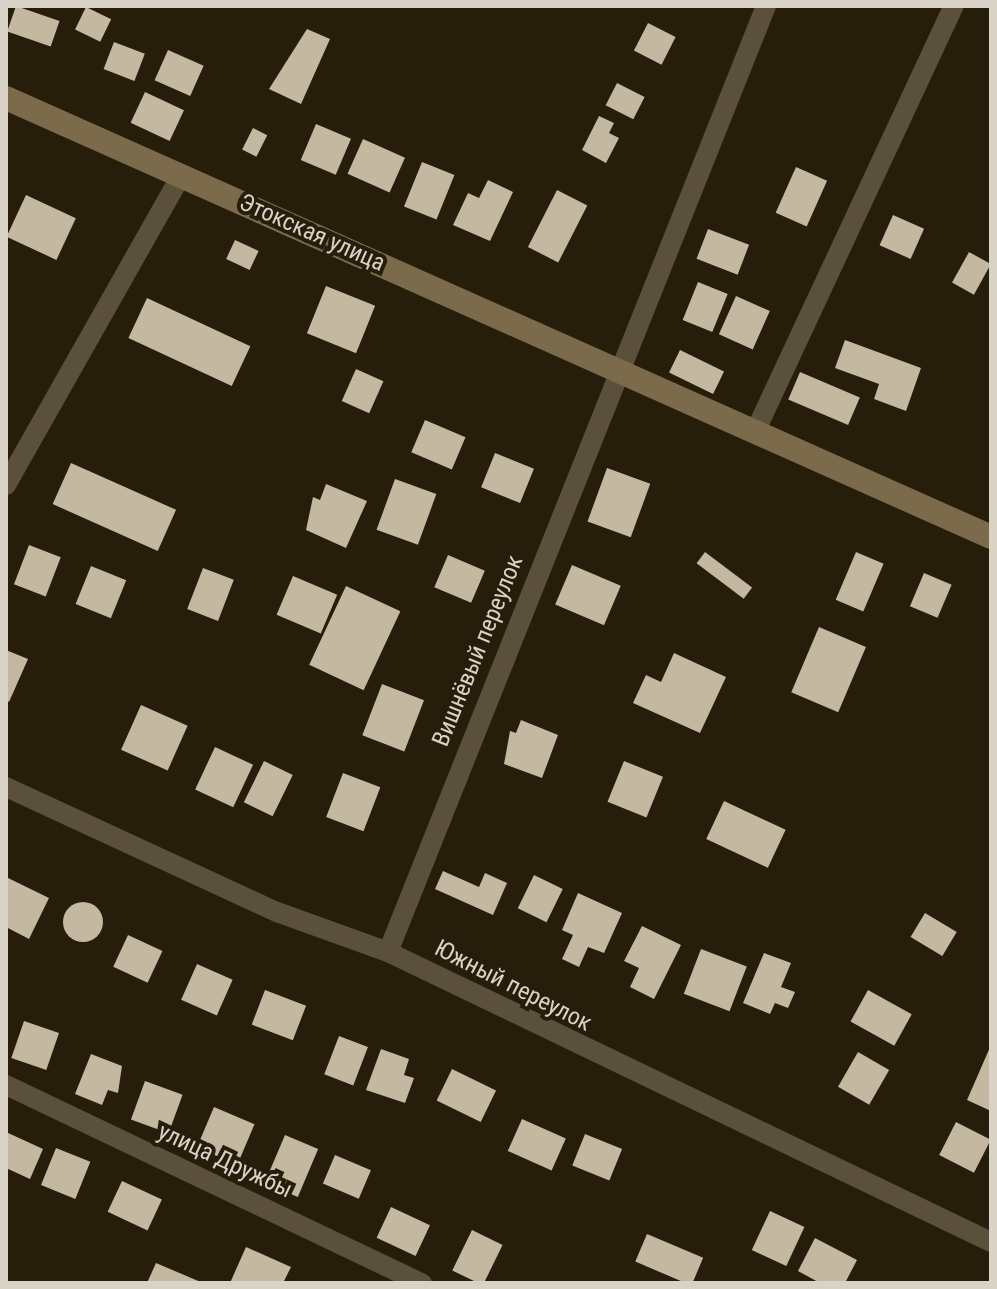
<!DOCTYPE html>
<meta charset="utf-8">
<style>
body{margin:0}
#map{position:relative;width:997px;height:1289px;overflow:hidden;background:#271d0b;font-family:"Roboto Condensed",sans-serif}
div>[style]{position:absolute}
.building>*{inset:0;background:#c4b8a1;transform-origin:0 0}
.round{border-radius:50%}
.street>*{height:20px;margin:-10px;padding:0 10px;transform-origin:10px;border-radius:10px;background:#5b503c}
.secondary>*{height:24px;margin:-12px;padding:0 12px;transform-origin:12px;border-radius:12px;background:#7c6b4a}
span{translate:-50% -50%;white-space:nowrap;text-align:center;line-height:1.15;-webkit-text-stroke:8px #271d0b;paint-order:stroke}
.street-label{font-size:24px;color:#d8d2c7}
.frame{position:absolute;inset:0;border:8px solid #d8d2c7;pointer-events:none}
</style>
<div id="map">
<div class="building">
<i style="left:16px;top:6px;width:46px;height:27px;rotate:19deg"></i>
<i style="left:86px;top:7px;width:28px;height:25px;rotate:26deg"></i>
<i style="left:648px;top:23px;width:31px;height:31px;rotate:27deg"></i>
<i style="clip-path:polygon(307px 29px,330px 39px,301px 104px,269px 89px)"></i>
<i style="left:114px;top:42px;width:33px;height:29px;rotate:21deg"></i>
<i style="left:168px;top:50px;width:39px;height:33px;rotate:24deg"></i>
<i style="left:617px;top:83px;width:31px;height:25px;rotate:27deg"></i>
<i style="left:145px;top:92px;width:43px;height:34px;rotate:25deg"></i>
<i style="clip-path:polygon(599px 116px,614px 123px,609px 133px,619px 138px,606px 163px,582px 150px)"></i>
<i style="left:316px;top:124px;width:38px;height:39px;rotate:23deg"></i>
<i style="left:253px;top:128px;width:16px;height:24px;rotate:27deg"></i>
<i style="left:363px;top:139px;width:46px;height:38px;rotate:24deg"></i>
<i style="left:422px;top:162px;width:35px;height:48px;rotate:22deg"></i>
<i style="left:796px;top:167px;width:34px;height:50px;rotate:24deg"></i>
<i style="clip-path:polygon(488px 180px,513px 192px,490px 241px,453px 225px,468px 193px,479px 198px)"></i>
<i style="left:557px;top:190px;width:34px;height:64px;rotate:27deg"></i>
<i style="left:26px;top:195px;width:55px;height:46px;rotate:25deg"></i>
<i style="left:893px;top:215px;width:34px;height:33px;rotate:24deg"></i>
<i style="left:708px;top:229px;width:44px;height:32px;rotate:21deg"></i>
<i style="left:235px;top:240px;width:26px;height:21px;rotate:25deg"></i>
<i style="left:969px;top:252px;width:25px;height:35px;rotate:29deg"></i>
<i style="left:698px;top:282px;width:32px;height:41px;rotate:22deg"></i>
<i style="left:326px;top:286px;width:53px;height:51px;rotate:22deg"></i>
<i style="left:736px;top:296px;width:37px;height:42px;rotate:24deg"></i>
<i style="left:147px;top:298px;width:114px;height:44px;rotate:25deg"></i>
<i style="clip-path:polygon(845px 340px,921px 368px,906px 411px,874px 399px,879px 384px,835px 368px)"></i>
<i style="left:680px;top:350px;width:49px;height:25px;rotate:26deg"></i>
<i style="left:356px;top:369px;width:30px;height:35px;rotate:24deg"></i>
<i style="left:800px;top:372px;width:65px;height:30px;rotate:23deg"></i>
<i style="left:425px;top:420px;width:44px;height:35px;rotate:23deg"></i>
<i style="left:495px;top:453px;width:42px;height:37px;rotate:22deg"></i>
<i style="left:71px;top:463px;width:115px;height:45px;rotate:24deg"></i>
<i style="left:607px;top:468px;width:46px;height:57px;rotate:20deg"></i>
<i style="left:395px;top:479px;width:44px;height:54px;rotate:20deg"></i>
<i style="clip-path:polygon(326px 484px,367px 501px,346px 548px,306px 530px,313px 497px,320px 500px)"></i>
<i style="left:29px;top:545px;width:34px;height:42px;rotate:21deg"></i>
<i style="left:705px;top:552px;width:59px;height:14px;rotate:37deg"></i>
<i style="left:856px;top:552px;width:30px;height:52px;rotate:23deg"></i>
<i style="left:448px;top:555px;width:40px;height:35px;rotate:23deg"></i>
<i style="left:572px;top:565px;width:53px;height:43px;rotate:23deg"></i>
<i style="left:91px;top:566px;width:38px;height:41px;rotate:22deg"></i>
<i style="left:203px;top:568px;width:33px;height:44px;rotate:21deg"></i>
<i style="left:924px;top:573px;width:30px;height:36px;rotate:23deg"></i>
<i style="left:293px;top:576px;width:48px;height:42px;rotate:23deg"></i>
<i style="left:346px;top:586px;width:60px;height:87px;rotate:25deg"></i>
<i style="left:819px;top:627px;width:51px;height:71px;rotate:23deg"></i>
<i style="clip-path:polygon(6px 650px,28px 659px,9px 702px,6px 700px)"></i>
<i style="clip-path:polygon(674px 653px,726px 677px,700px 733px,633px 703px,646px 675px,661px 682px)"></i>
<i style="left:382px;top:684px;width:45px;height:55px;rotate:21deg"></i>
<i style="left:141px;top:705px;width:51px;height:49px;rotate:24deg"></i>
<i style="clip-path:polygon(521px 720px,558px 735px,542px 778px,504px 764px,510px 731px,516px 733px)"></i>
<i style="left:215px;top:747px;width:42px;height:47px;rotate:25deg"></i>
<i style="left:264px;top:761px;width:32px;height:46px;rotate:26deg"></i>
<i style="left:624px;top:761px;width:42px;height:44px;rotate:22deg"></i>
<i style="left:343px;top:773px;width:40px;height:47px;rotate:21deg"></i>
<i style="left:724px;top:801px;width:68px;height:42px;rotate:25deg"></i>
<i style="clip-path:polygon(443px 871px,479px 887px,485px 873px,507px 883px,493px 915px,435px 889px)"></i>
<i style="left:534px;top:875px;width:32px;height:37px;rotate:26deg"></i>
<i style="clip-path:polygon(8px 878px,49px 898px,29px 939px,6px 927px)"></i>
<i style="clip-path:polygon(578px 893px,622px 913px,604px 953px,588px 947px,579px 967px,562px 959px,573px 935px,562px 930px)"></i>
<i class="round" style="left:63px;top:902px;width:40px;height:40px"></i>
<i style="left:925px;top:913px;width:37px;height:28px;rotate:31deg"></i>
<i style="clip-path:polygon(642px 926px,681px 945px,654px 999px,630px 987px,639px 968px,624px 961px)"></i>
<i style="left:128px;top:935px;width:38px;height:35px;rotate:25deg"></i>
<i style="left:701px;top:949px;width:49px;height:48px;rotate:21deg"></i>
<i style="clip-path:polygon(764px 953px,791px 963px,781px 987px,795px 992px,788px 1008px,775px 1003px,770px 1014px,743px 1003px)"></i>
<i style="left:197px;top:964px;width:39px;height:39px;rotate:24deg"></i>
<i style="left:265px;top:990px;width:44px;height:37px;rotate:21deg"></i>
<i style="left:868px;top:990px;width:50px;height:36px;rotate:29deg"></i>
<i style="left:24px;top:1021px;width:37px;height:39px;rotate:19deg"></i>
<i style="left:339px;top:1036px;width:31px;height:41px;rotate:21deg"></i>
<i style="clip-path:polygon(991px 1045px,991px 1111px,967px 1100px)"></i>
<i style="clip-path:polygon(381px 1049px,409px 1059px,404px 1075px,414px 1078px,405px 1103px,366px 1090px)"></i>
<i style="left:858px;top:1052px;width:36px;height:40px;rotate:30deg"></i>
<i style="clip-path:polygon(91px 1054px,122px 1066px,118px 1093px,108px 1090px,102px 1105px,75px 1094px)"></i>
<i style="left:452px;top:1069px;width:49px;height:35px;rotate:26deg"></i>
<i style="left:145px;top:1081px;width:40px;height:41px;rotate:20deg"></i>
<i style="left:214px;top:1107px;width:44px;height:44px;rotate:23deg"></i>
<i style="left:522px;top:1119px;width:48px;height:35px;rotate:24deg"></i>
<i style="left:956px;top:1122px;width:39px;height:37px;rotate:27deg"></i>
<i style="clip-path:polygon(6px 1132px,43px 1149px,30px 1179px,6px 1168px)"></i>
<i style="left:585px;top:1134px;width:40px;height:34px;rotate:22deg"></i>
<i style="left:285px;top:1135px;width:36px;height:52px;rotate:23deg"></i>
<i style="left:56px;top:1148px;width:37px;height:40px;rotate:22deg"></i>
<i style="left:335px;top:1155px;width:39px;height:31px;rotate:23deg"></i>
<i style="left:122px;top:1181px;width:44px;height:34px;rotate:25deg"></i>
<i style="left:391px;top:1207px;width:43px;height:34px;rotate:25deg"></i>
<i style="left:770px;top:1211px;width:38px;height:43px;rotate:25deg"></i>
<i style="left:472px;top:1230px;width:34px;height:45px;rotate:26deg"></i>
<i style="left:647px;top:1234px;width:61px;height:30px;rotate:23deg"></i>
<i style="clip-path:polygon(815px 1238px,857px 1260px,845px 1283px,820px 1283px,798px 1271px)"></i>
<i style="clip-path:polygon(246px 1247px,291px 1267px,283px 1283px,230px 1283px)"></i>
<i style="clip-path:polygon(156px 1263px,203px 1283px,147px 1283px)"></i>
</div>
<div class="street">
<i style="left:755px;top:432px;width:470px;rotate:-65deg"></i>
<i style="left:6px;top:485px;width:357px;rotate:-60.5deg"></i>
<i style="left:6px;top:787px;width:298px;rotate:24.8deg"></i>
<i style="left:277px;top:912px;width:118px;rotate:19.8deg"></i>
<i style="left:388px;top:952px;width:669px;rotate:25.68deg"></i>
<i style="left:388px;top:952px;width:1019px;rotate:-68.22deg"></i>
<i style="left:6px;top:1085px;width:461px;rotate:25.5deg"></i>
</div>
<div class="secondary">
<i style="left:6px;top:98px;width:1078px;rotate:24.02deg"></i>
</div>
<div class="street-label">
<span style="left:312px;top:233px;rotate:24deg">Этокская улица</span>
<span style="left:478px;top:651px;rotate:-68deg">Вишнёвый переулок</span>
<span style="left:513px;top:986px;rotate:27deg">Южный переулок</span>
<span style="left:225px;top:1161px;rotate:25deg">улица Дружбы</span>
</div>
<div class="frame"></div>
</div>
